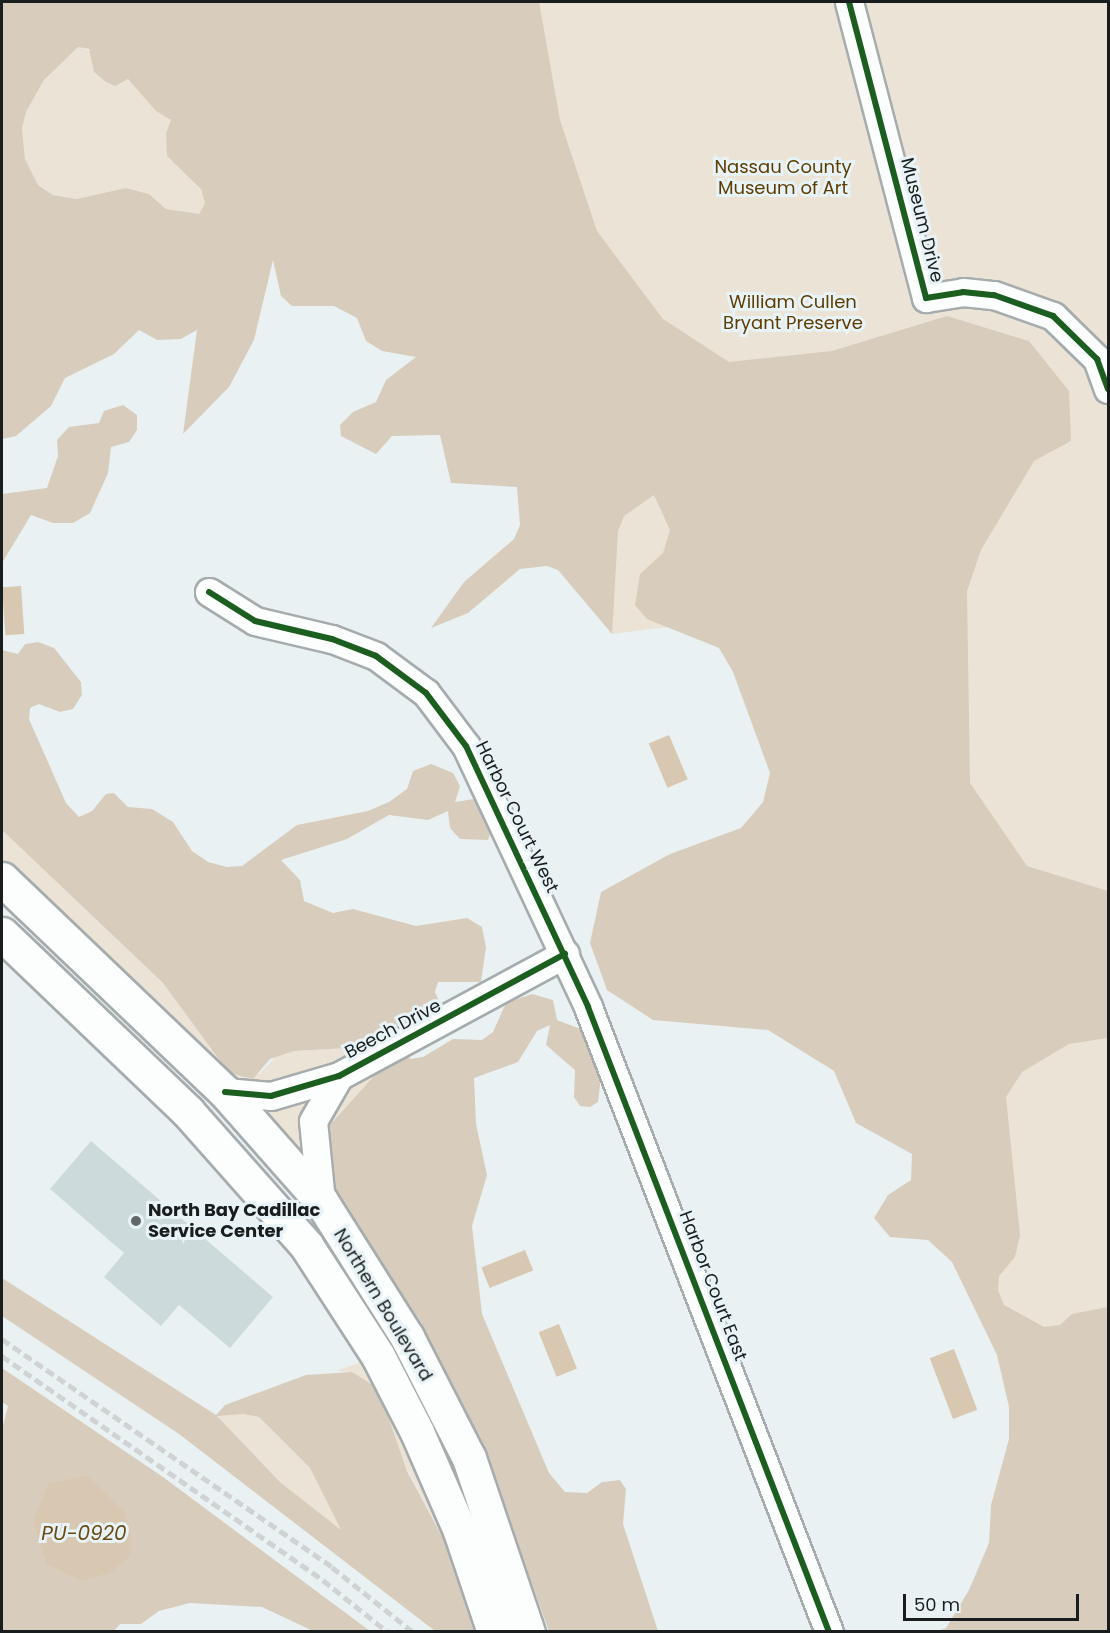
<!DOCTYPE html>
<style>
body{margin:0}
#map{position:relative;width:1110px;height:1633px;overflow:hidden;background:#eaf1f2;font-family:Poppins,sans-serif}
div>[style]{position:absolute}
.green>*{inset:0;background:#ebe3d5}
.forest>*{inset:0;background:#d8cdbc}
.water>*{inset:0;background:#d8c8b2;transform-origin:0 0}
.building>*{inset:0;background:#cddadc}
.roads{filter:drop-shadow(2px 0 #a6acad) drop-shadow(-2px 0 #a6acad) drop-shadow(0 2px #a6acad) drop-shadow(0 -2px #a6acad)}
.minor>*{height:27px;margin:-13.5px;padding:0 13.5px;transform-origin:13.5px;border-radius:13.5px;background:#fcfdfd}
.major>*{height:33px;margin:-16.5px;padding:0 16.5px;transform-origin:16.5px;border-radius:16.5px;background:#fcfdfd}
.rail>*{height:4.5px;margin-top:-2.25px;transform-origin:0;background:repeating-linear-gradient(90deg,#d0d2d3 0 9px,transparent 0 13.5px)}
.cycleway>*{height:6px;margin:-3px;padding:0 3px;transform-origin:3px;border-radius:3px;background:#1b5e20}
.dots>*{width:16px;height:16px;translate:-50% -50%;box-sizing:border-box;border:3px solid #e7f3f6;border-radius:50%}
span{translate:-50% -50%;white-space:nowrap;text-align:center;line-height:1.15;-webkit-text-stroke:6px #e7f3f6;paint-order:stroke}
.park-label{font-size:18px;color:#5e3c00}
.street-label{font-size:18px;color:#191d1e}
.poi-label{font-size:18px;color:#191d1e;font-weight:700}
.left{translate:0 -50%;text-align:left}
.water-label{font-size:20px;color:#6b4811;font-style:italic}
.frame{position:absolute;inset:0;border:3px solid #191d1e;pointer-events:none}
.scale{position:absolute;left:903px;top:1594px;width:176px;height:27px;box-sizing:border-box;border:3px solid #191d1e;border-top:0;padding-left:8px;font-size:18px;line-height:21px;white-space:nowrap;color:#191d1e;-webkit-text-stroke:4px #e7f3f6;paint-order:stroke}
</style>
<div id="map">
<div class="green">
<i style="clip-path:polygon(262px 2px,1108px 2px,1108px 1631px,732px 619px,612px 634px,336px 208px)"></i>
<i style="clip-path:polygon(78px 46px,92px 52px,94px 72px,106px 82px,127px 79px,171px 120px,166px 133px,171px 161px,180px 163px,201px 189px,205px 203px,199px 215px,166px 209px,149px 194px,126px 188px,76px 199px,53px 195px,38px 185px,25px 159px,22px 129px,26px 112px,44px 80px)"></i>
<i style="clip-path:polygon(2px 830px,163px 983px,229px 1073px,259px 1074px,279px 1054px,294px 1051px,403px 1045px,328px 1127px,319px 1177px,2px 878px)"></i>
<i style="clip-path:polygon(378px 1356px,493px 1631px,475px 1631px,445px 1542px,394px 1444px,384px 1405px,352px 1372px,336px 1371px)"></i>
<i style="clip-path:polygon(243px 1414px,259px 1417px,310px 1468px,342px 1531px,280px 1482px,216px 1415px)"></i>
</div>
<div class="forest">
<i style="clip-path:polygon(evenodd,2px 2px,539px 2px,560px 120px,597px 231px,663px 319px,729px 362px,832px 351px,947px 316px,1029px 341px,1069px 391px,1071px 441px,1034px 461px,981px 550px,967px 591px,970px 783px,1027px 866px,1108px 891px,1108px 1038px,1069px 1044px,1022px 1072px,1006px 1097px,1020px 1235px,1015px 1257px,999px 1276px,998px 1290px,1004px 1305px,1044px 1327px,1060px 1325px,1072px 1314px,1108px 1307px,1108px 1631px,938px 1631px,946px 1628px,969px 1590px,989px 1543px,991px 1505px,1009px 1439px,1009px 1407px,997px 1355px,952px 1262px,928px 1240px,890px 1237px,874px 1218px,888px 1195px,911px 1180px,912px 1154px,856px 1123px,834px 1071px,768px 1030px,653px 1020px,607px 990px,590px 943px,601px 892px,670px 854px,741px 828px,763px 802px,770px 773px,733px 672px,719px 648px,647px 619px,635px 605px,640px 574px,663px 553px,670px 530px,654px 495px,624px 516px,618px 531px,612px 634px,558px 570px,547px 566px,520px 569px,468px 613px,431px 628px,464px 582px,514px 539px,520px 525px,517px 487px,451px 483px,440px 435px,392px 436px,376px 454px,341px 436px,340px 425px,353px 412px,376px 402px,386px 380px,416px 357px,382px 351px,366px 341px,357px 318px,334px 306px,292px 306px,281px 296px,273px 260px,254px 340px,229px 387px,183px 434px,197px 330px,181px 339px,157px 340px,139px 330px,114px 354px,65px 378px,51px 406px,16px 436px,2px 439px,2px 2px,78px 47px,89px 49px,94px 72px,106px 82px,115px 86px,128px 79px,156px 111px,171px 120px,166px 133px,167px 156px,201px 189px,205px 203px,199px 214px,166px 209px,149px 194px,126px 188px,76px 199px,53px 195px,38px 185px,25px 159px,22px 129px,26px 112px,44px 80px,78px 47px)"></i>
<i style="clip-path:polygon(123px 405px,137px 415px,137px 430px,129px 442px,111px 447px,108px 473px,90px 513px,73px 523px,53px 523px,31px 515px,2px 563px,2px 494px,47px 488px,58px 456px,57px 440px,69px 427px,99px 423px,104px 411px)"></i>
<i style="clip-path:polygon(38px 642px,54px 648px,81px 682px,82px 695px,73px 709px,60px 712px,39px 704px,30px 708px,29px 719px,66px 803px,79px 817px,92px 811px,106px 794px,114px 793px,128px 807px,152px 809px,173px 822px,192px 851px,208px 862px,227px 867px,242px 866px,297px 825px,368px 811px,389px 802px,407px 789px,413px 771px,431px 764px,453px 773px,460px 786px,455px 802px,474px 799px,484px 810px,491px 831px,488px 840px,460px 839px,450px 828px,448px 811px,428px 820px,389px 815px,347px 839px,281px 860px,300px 880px,304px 901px,333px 913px,353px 909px,416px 926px,467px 918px,482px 927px,486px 947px,481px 982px,438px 982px,435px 992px,442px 1008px,408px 1052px,410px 1059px,423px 1057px,453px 1039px,482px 1040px,493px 1032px,506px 1003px,532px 994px,553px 1000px,557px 1020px,583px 1030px,601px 1077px,598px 1102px,590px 1107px,580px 1106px,574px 1097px,575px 1070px,546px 1045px,550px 1025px,537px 1031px,518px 1062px,474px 1078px,476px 1124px,487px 1175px,472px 1226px,482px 1314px,549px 1473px,565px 1492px,587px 1493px,602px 1482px,620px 1480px,626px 1489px,623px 1524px,658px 1631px,549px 1631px,489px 1466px,321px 1201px,321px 1147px,328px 1127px,402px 1045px,294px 1051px,270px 1059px,253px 1079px,229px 1073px,163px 983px,2px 830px,2px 650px,18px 654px,25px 644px)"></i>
<i style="clip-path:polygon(evenodd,2px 1278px,216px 1415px,225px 1405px,306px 1375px,352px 1372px,371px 1384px,384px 1405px,407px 1471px,445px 1542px,475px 1631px,435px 1631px,179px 1434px,2px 1316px,2px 1278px,243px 1414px,259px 1417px,310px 1468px,341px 1530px,280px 1482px,217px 1416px,243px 1414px)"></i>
<i style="clip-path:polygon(2px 1368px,163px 1477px,370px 1631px,313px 1631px,262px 1607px,190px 1603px,159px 1611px,141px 1624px,120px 1624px,114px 1631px,2px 1631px,2px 1429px,8px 1406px,2px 1402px)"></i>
</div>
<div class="water">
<i style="left:21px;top:586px;width:48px;height:19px;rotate:86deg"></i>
<i style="left:669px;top:735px;width:48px;height:22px;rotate:67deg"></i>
<i style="left:525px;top:1250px;width:22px;height:47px;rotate:68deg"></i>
<i style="left:559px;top:1324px;width:48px;height:22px;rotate:68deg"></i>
<i style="left:954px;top:1349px;width:65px;height:26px;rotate:69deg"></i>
<i style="clip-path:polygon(87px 1475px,125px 1512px,131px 1538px,130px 1556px,112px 1572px,82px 1581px,46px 1564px,33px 1521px,48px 1484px)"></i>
</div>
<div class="building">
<i style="clip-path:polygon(91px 1141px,273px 1297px,230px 1348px,179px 1305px,161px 1326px,104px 1277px,124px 1253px,50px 1189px)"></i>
</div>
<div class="roads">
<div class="minor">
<i style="left:849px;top:2px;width:306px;rotate:75.4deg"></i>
<i style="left:926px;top:298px;width:37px;rotate:-9deg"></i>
<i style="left:963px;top:292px;width:31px;rotate:6deg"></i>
<i style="left:994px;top:295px;width:63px;rotate:19.6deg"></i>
<i style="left:1053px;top:316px;width:62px;rotate:44.3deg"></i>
<i style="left:1097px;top:359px;width:32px;rotate:70deg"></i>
<i style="left:209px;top:592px;width:54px;rotate:32.2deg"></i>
<i style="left:255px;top:621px;width:79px;rotate:13.2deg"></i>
<i style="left:332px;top:639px;width:47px;rotate:21.1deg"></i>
<i style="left:376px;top:656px;width:62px;rotate:36.5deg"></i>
<i style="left:426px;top:693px;width:66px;rotate:53deg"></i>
<i style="left:466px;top:746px;width:288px;rotate:64.9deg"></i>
<i style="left:588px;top:1007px;width:670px;rotate:68.91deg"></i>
<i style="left:225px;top:1092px;width:46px;rotate:5deg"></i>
<i style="left:271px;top:1096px;width:71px;rotate:-16.4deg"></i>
<i style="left:339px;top:1076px;width:257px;rotate:-28.4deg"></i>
<i style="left:321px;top:1201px;width:80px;rotate:-95.7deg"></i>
<i style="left:313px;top:1121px;width:52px;rotate:-60deg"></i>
</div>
<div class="major">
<i style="left:2px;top:879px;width:308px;rotate:43.7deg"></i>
<i style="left:225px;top:1092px;width:145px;rotate:48.6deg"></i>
<i style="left:321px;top:1201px;width:161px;rotate:57.7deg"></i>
<i style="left:407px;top:1337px;width:136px;rotate:62.9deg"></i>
<i style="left:469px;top:1458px;width:184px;rotate:71.3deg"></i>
<i style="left:2px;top:934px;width:257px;rotate:43.7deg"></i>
<i style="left:188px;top:1112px;width:178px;rotate:48.4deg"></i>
<i style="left:306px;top:1245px;width:132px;rotate:57deg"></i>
<i style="left:378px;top:1356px;width:85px;rotate:62.8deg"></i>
<i style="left:417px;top:1432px;width:108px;rotate:66.5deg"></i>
<i style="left:460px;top:1531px;width:107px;rotate:71.4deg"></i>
</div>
</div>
<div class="rail">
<i style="left:2px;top:1339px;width:401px;rotate:34.6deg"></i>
<i style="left:332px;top:1567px;width:104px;rotate:38.7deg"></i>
<i style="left:2px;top:1356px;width:391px;rotate:34.9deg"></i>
<i style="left:323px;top:1580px;width:83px;rotate:38.7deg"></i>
</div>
<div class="cycleway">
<i style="left:849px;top:2px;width:306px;rotate:75.4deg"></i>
<i style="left:926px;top:298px;width:37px;rotate:-9deg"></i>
<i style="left:963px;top:292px;width:31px;rotate:6deg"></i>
<i style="left:994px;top:295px;width:63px;rotate:19.6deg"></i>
<i style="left:1053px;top:316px;width:62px;rotate:44.3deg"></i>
<i style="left:1097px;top:359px;width:32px;rotate:70deg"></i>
<i style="left:209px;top:592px;width:54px;rotate:32.2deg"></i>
<i style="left:255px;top:621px;width:79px;rotate:13.2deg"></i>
<i style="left:332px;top:639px;width:47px;rotate:21.1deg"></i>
<i style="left:376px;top:656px;width:62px;rotate:36.5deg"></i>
<i style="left:426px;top:693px;width:66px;rotate:53deg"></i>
<i style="left:466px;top:746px;width:288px;rotate:64.9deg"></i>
<i style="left:588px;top:1007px;width:670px;rotate:68.91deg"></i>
<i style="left:225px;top:1092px;width:46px;rotate:5deg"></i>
<i style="left:271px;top:1096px;width:71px;rotate:-16.4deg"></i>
<i style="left:339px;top:1076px;width:257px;rotate:-28.4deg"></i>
</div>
<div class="dots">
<i style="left:136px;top:1221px;background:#626768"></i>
</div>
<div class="park-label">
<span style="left:783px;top:178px">Nassau County<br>Museum of Art</span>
<span style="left:793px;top:313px">William Cullen<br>Bryant Preserve</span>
</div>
<div class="street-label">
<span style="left:922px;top:220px;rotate:76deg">Museum Drive</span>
<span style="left:517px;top:817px;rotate:64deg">Harbor Court West</span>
<span style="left:393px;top:1029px;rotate:-28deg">Beech Drive</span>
<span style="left:713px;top:1286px;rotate:69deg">Harbor Court East</span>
<span style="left:383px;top:1305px;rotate:59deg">Northern Boulevard</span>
</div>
<div class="poi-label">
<span class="left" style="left:148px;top:1221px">North Bay Cadillac<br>Service Center</span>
</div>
<div class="water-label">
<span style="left:84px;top:1533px">PU-0920</span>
</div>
<div class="frame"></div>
<div class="scale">50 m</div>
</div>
